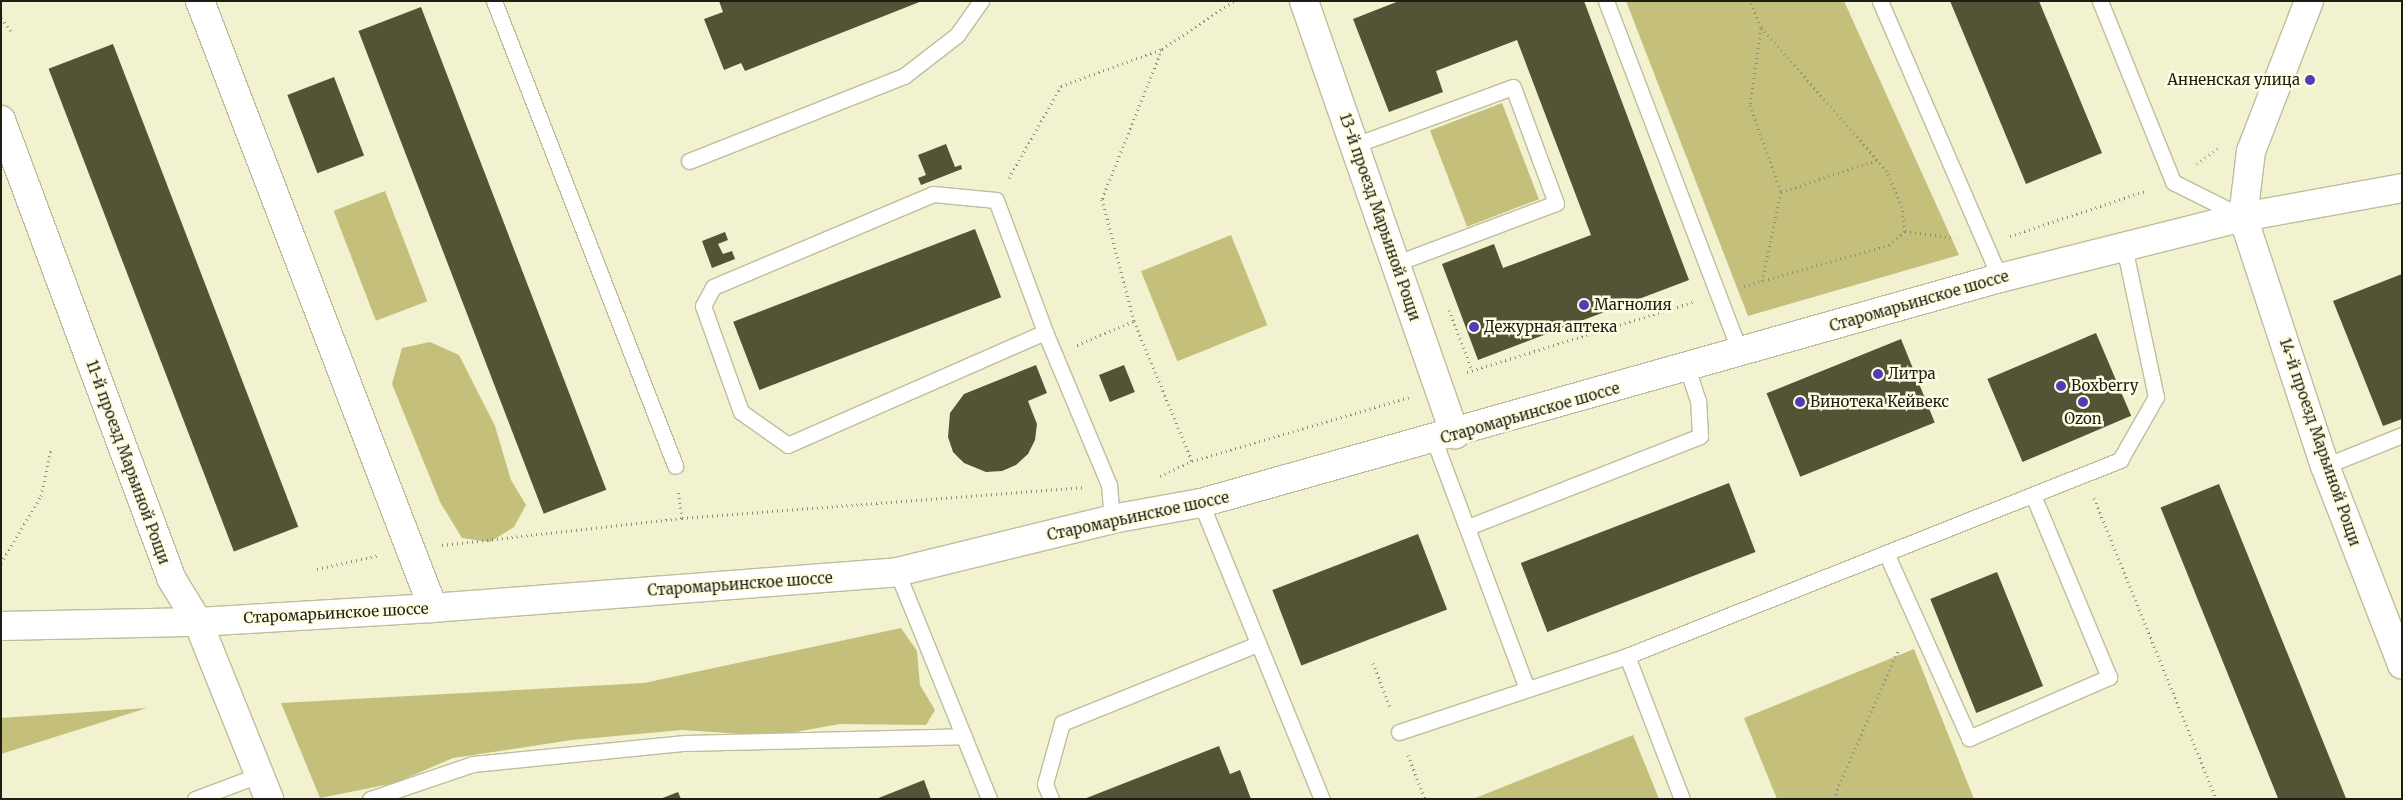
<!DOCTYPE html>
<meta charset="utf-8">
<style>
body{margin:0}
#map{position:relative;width:2403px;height:800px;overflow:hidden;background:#f2f1d0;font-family:Merriweather,serif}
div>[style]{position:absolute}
.green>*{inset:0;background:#c4c07c;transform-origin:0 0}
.building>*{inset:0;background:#545336;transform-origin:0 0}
.path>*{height:3px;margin-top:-1.5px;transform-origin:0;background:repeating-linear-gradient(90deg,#8e8d76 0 1px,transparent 0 5px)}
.roads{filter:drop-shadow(1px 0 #bebd9d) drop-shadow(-1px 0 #bebd9d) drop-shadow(0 1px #bebd9d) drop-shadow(0 -1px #bebd9d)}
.lane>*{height:15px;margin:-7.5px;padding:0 7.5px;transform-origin:7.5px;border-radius:7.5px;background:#fff}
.street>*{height:28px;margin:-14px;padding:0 14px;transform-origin:14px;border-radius:14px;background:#fff}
.secondary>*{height:28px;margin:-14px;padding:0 14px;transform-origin:14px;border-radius:14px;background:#fff}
.dots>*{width:14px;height:14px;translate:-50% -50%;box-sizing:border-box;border:2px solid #fffee4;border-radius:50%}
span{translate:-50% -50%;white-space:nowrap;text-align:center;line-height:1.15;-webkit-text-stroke:5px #fffee4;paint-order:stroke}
.poi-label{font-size:15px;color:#1f1e12}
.right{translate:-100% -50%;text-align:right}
.left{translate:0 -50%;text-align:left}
.street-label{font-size:15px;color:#1f1e12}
.frame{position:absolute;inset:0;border:2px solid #1f1e12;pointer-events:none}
</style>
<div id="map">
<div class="green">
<i style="clip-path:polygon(1626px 1px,1844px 1px,1959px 255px,1748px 316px)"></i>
<i style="left:1502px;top:103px;width:103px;height:77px;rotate:69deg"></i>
<i style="left:385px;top:191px;width:118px;height:55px;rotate:69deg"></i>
<i style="left:1231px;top:235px;width:97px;height:97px;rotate:68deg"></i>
<i style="clip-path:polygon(430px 342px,459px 355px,495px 426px,511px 480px,526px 505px,514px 527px,490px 542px,462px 538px,440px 502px,392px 384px,402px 348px)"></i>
<i style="clip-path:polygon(901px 628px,917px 651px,920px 685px,935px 710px,926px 725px,840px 724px,773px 736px,682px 730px,572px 740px,453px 758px,395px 783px,320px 798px,281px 703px,644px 683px)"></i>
<i style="clip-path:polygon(1914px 649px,1974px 799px,1777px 799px,1744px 718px)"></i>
<i style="clip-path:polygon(147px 708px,1px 754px,1px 718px)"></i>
<i style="clip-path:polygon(1633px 735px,1659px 799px,1473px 799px)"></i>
</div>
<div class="building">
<i style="clip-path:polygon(719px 1px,922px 1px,745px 71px,741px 63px,724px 70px,704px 19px,723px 12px)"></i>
<i style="clip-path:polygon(1399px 1px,1584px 1px,1689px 280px,1478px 360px,1442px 264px,1494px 244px,1503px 268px,1591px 235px,1517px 40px,1436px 71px,1443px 92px,1389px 112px,1353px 19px)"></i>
<i style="clip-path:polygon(1950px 1px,2039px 1px,2102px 153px,2026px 184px)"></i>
<i style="left:421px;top:7px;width:517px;height:67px;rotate:69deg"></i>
<i style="left:113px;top:44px;width:517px;height:69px;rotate:69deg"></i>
<i style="left:334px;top:77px;width:84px;height:50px;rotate:69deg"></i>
<i style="clip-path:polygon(946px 144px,955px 167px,961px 165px,962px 169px,921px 185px,918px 178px,926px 175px,918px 155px)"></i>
<i style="left:975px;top:229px;width:73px;height:259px;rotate:69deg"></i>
<i style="clip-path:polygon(725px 232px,728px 240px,718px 244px,723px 254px,732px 251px,735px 259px,712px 268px,702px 241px)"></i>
<i style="clip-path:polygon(2402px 274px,2402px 419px,2383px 426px,2333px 301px)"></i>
<i style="left:2096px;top:333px;width:90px;height:118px;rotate:67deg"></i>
<i style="left:1901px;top:339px;width:90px;height:145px;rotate:68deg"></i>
<i style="clip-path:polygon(1036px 365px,1047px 393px,1028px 401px,1037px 424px,1035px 440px,1028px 454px,1016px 465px,1002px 471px,986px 472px,964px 463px,953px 452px,948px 437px,950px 413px,964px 394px)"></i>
<i style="left:1124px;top:365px;width:29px;height:27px;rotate:68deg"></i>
<i style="left:1729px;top:483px;width:74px;height:223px;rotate:69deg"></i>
<i style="left:2219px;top:484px;width:340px;height:63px;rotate:68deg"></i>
<i style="left:1418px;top:534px;width:81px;height:156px;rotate:69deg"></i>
<i style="left:1997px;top:572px;width:123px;height:72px;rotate:68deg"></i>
<i style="clip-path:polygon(1219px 746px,1230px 774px,1240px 770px,1251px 799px,1084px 799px)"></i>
<i style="clip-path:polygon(924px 780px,931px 799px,876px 799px)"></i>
<i style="clip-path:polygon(678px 792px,681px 799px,660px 799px)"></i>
</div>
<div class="path">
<i style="left:1px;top:18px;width:17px;rotate:54deg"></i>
<i style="left:1761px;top:28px;width:78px;rotate:98.1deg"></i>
<i style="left:1750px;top:105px;width:92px;rotate:70.4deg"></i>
<i style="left:1781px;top:192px;width:91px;rotate:102.1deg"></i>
<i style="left:1162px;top:49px;width:162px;rotate:111.8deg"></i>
<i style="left:1102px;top:199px;width:126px;rotate:75.3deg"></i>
<i style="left:1134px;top:321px;width:152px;rotate:67.5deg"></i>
<i style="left:2197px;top:164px;width:26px;rotate:-37deg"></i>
<i style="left:1009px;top:178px;width:106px;rotate:-60.5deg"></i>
<i style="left:1061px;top:86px;width:108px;rotate:-20.1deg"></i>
<i style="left:1162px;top:49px;width:87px;rotate:-33.7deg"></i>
<i style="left:1781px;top:192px;width:101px;rotate:-18.4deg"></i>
<i style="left:1905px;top:231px;width:50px;rotate:8deg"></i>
<i style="left:2010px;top:236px;width:145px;rotate:-18.4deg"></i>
<i style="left:1744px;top:286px;width:151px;rotate:-15.8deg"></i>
<i style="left:1889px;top:245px;width:21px;rotate:-41deg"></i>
<i style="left:1905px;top:231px;width:24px;rotate:-97deg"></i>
<i style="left:1902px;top:207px;width:39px;rotate:-113deg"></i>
<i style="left:1887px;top:171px;width:191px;rotate:-131.2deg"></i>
<i style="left:1761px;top:27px;width:28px;rotate:-113deg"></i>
<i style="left:1449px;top:310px;width:64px;rotate:69deg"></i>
<i style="left:1077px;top:345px;width:62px;rotate:-22.8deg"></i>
<i style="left:1467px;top:372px;width:237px;rotate:-17.2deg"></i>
<i style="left:1160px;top:476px;width:35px;rotate:-25deg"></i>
<i style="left:1192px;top:461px;width:226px;rotate:-16.4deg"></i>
<i style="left:2094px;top:498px;width:325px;rotate:67.9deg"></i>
<i style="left:682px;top:518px;width:402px;rotate:-4.4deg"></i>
<i style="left:442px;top:545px;width:242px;rotate:-6.4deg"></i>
<i style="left:682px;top:518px;width:27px;rotate:-98deg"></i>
<i style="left:1px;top:563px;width:78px;rotate:-59.2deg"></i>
<i style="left:41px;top:496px;width:48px;rotate:-78deg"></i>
<i style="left:317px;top:569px;width:64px;rotate:-12.7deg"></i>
<i style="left:1373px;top:663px;width:47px;rotate:68.9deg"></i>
<i style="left:1408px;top:755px;width:47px;rotate:68.9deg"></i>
<i style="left:1833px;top:799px;width:165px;rotate:-66.4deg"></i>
</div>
<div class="roads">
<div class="lane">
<i style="left:494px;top:1px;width:499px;rotate:68.7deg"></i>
<i style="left:1606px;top:1px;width:375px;rotate:69.1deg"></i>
<i style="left:1880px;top:1px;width:302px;rotate:66.6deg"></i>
<i style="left:2100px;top:1px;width:195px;rotate:68deg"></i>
<i style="left:2173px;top:182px;width:76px;rotate:26.6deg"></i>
<i style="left:1355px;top:145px;width:168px;rotate:-20.2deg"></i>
<i style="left:1513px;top:87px;width:124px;rotate:69.7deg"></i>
<i style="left:1556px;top:203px;width:170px;rotate:159.3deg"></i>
<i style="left:689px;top:161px;width:231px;rotate:-21.6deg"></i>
<i style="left:904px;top:76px;width:67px;rotate:-37.7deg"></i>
<i style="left:957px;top:35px;width:42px;rotate:-54.8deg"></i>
<i style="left:1045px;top:332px;width:281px;rotate:156.3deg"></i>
<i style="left:788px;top:445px;width:57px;rotate:-144.9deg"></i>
<i style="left:741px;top:412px;width:113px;rotate:-109.7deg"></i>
<i style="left:703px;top:306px;width:21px;rotate:-62deg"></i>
<i style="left:713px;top:287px;width:239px;rotate:-22.9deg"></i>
<i style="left:933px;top:194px;width:63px;rotate:5.4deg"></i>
<i style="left:996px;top:200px;width:141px;rotate:69.6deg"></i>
<i style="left:1045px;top:332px;width:166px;rotate:67.3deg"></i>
<i style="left:1109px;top:485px;width:34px;rotate:85deg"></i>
<i style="left:1434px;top:440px;width:266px;rotate:69.5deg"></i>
<i style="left:2325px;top:466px;width:83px;rotate:-21.9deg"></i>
<i style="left:1201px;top:503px;width:320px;rotate:67.8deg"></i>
<i style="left:1468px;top:527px;width:249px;rotate:-21.4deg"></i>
<i style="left:1700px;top:436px;width:35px;rotate:-93deg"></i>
<i style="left:1698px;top:401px;width:35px;rotate:-108deg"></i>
<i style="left:1886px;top:553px;width:203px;rotate:65.8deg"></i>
<i style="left:1969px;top:738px;width:153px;rotate:-23.5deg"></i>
<i style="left:2109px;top:677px;width:197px;rotate:-112.7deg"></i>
<i style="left:897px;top:572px;width:245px;rotate:67.9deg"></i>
<i style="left:1627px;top:656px;width:153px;rotate:69deg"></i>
<i style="left:1399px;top:732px;width:240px;rotate:-18.4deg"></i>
<i style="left:1627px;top:656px;width:531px;rotate:-21.68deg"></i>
<i style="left:2120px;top:460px;width:73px;rotate:-60.3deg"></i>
<i style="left:2156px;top:397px;width:154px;rotate:-102deg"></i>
<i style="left:195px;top:799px;width:68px;rotate:-20.6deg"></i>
<i style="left:370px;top:799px;width:109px;rotate:-18.8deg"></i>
<i style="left:473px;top:764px;width:213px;rotate:-5.7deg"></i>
<i style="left:685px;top:743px;width:279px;rotate:-1.4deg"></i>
<i style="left:1051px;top:799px;width:16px;rotate:-112deg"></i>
<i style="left:1045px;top:784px;width:63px;rotate:-74.4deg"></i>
<i style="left:1062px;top:723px;width:211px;rotate:-22deg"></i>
</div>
<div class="street">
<i style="left:200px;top:1px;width:650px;rotate:69deg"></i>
<i style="left:1304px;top:1px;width:459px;rotate:70.8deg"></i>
<i style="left:1px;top:120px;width:489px;rotate:69.6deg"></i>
<i style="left:171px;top:578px;width:52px;rotate:58.5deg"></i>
<i style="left:198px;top:622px;width:191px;rotate:68.1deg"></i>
<i style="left:2243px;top:217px;width:162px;rotate:-10.3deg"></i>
</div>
<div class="secondary">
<i style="left:2309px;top:1px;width:161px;rotate:111.1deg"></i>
<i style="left:2251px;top:151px;width:66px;rotate:96.9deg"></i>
<i style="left:2243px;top:217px;width:262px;rotate:71.8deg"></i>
<i style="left:2325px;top:466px;width:213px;rotate:68.8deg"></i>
<i style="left:1px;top:626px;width:197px;rotate:-1.2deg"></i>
<i style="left:198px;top:622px;width:235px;rotate:-3.4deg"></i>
<i style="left:433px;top:608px;width:465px;rotate:-4.4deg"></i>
<i style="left:897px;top:572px;width:221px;rotate:-13.8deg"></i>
<i style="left:1112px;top:519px;width:90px;rotate:-10.2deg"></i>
<i style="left:1201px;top:503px;width:830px;rotate:-15.73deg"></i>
<i style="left:2000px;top:278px;width:251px;rotate:-14.1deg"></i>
</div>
</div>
<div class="dots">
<i style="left:2310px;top:80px;background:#523bb3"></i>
<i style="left:1584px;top:305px;background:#523bb3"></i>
<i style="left:1474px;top:327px;background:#523bb3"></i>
<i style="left:1878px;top:374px;background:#523bb3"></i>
<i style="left:2061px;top:386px;background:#523bb3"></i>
<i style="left:1800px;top:402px;background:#523bb3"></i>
<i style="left:2083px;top:402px;background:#523bb3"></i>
</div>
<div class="poi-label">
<span class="right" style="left:2300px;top:80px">Анненская улица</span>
<span class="left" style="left:1594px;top:305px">Магнолия</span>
<span class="left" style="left:1484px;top:327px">Дежурная аптека</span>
<span class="left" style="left:1888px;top:374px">Литра</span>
<span class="left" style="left:2071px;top:386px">Boxberry</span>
<span class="left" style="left:1810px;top:402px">Винотека Кейвекс</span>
<span style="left:2083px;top:419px">Ozon</span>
</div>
<div class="street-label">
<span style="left:1380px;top:217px;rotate:71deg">13-й проезд Марьиной Рощи</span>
<span style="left:1919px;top:301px;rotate:-16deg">Старомарьинское шоссе</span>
<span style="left:1530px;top:413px;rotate:-16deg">Старомарьинское шоссе</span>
<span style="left:2320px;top:442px;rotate:71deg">14-й проезд Марьиной Рощи</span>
<span style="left:128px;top:462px;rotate:70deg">11-й проезд Марьиной Рощи</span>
<span style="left:1138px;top:516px;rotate:-12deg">Старомарьинское шоссе</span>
<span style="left:740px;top:584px;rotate:-4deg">Старомарьинское шоссе</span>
<span style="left:336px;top:613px;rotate:-3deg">Старомарьинское шоссе</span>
</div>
<div class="frame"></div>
</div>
